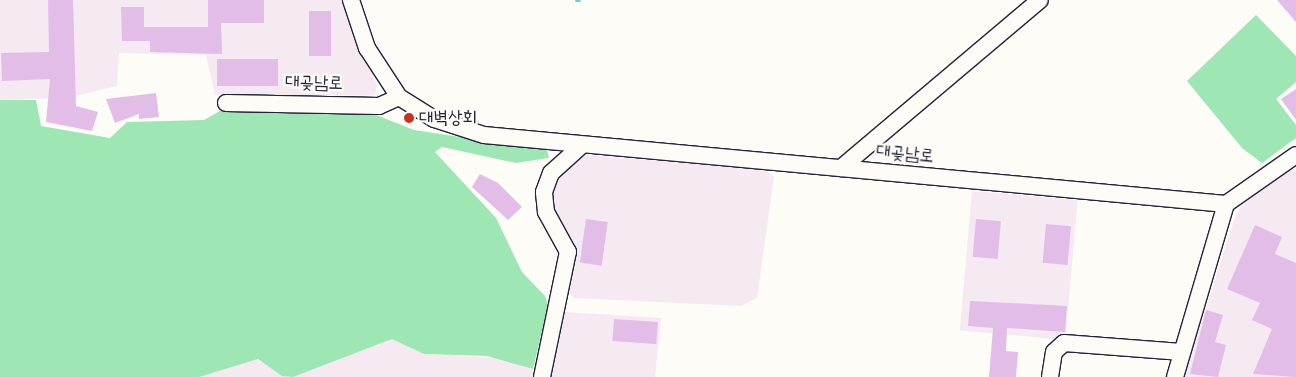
<!DOCTYPE html>
<meta charset="utf-8">
<style>
body{margin:0}
#map{position:relative;width:1296px;height:377px;overflow:hidden;background:#fdfcf7;font-family:Pangolin,"Poor Story",sans-serif}
div>[style]{position:absolute}
.built>*{inset:0;background:#f5e9f2;transform-origin:0 0}
.green>*{inset:0;background:#9ee6b4}
.stream>*{height:4.5px;margin:-2.25px;padding:0 2.25px;transform-origin:2.25px;border-radius:2.25px;background:#76c7cf}
.building>*{inset:0;background:#e2bde8;transform-origin:0 0}
.roads{filter:drop-shadow(1px 0 #22223b) drop-shadow(-1px 0 #22223b) drop-shadow(0 1px #22223b) drop-shadow(0 -1px #22223b)}
.minor>*{height:16px;margin:-8px;padding:0 8px;transform-origin:8px;border-radius:8px;background:#fdfcf7}
.dots>*{width:14px;height:14px;translate:-50% -50%;box-sizing:border-box;border:2px solid #fdfcf7;border-radius:50%}
span{translate:-50% -50%;white-space:nowrap;text-align:center;line-height:1.15;-webkit-text-stroke:4.5px #fdfcf7;paint-order:stroke}
.street-label{font-size:18px;color:#22223b}
.poi-label{font-size:18px;color:#22223b}
.left{translate:0 -50%;text-align:left}
</style>
<div id="map">
<div class="built">
<i style="clip-path:polygon(0 0,343px 0,377px 85px,375px 95px,215px 95px,206px 55px,119px 53px,117px 86px,66px 98px,0 100px)"></i>
<i style="clip-path:polygon(579px 154px,765px 170px,774px 177px,757px 298px,741px 306px,574px 298px,569px 293px,574px 243px,555px 216px,549px 185px)"></i>
<i style="clip-path:polygon(1291px 168px,1296px 171px,1296px 377px,1184px 377px,1235px 217px,1242px 205px)"></i>
<i style="left:972px;top:191px;width:106px;height:140px;rotate:5deg"></i>
<i style="clip-path:polygon(565px 312px,661px 318px,655px 377px,551px 377px)"></i>
<i style="clip-path:polygon(392px 339px,424px 354px,501px 358px,533px 370px,532px 377px,293px 377px)"></i>
<i style="clip-path:polygon(248px 359px,268px 363px,287px 377px,199px 377px)"></i>
</div>
<div class="green">
<i style="clip-path:polygon(1256px 15px,1296px 56px,1296px 82px,1276px 99px,1296px 125px,1296px 138px,1262px 163px,1242px 148px,1187px 81px)"></i>
<i style="clip-path:polygon(0 100px,36px 100px,41px 126px,110px 138px,127px 122px,204px 120px,220px 111px,257px 107px,364px 110px,414px 130px,547px 150px,549px 158px,516px 163px,442px 147px,435px 152px,496px 218px,522px 272px,545px 296px,548px 305px,533px 369px,487px 356px,424px 354px,392px 339px,293px 377px,282px 376px,258px 359px,199px 377px,0 377px)"></i>
</div>
<div class="stream">
<i style="left:577px;top:0;width:2px"></i>
</div>
<div class="building">
<i style="clip-path:polygon(48px 0,73px 0,76px 106px,98px 112px,92px 131px,46px 122px,50px 79px,2px 81px,1px 53px,49px 52px)"></i>
<i style="clip-path:polygon(208px 0,264px 0,264px 23px,221px 23px,222px 54px,150px 52px,150px 41px,122px 41px,121px 7px,144px 7px,144px 27px,208px 27px)"></i>
<i style="clip-path:polygon(1277px 0,1296px 0,1296px 22px)"></i>
<i style="left:309px;top:11px;width:22px;height:45px"></i>
<i style="left:278px;top:59px;width:27px;height:61px;rotate:90deg"></i>
<i style="clip-path:polygon(1296px 89px,1296px 120px,1281px 99px)"></i>
<i style="clip-path:polygon(156px 93px,159px 117px,139px 119px,139px 114px,115px 123px,106px 99px)"></i>
<i style="clip-path:polygon(480px 174px,498px 183px,522px 207px,508px 220px,472px 187px)"></i>
<i style="left:586px;top:219px;width:22px;height:44px;rotate:8deg"></i>
<i style="left:976px;top:219px;width:25px;height:38px;rotate:5deg"></i>
<i style="left:1046px;top:224px;width:25px;height:39px;rotate:5deg"></i>
<i style="clip-path:polygon(1255px 225px,1282px 237px,1275px 254px,1296px 263px,1296px 377px,1253px 374px,1272px 329px,1252px 320px,1260px 303px,1227px 289px)"></i>
<i style="clip-path:polygon(970px 301px,1067px 306px,1065px 332px,1007px 328px,1006px 351px,1018px 352px,1016px 377px,989px 377px,993px 328px,968px 326px)"></i>
<i style="clip-path:polygon(1206px 310px,1223px 315px,1215px 342px,1226px 345px,1218px 377px,1190px 374px)"></i>
<i style="left:614px;top:319px;width:44px;height:22px;rotate:4deg"></i>
</div>
<div class="roads">
<div class="minor">
<i style="left:351px;top:0;width:51px;rotate:71.6deg"></i>
<i style="left:367px;top:48px;width:59px;rotate:56.9deg"></i>
<i style="left:399px;top:97px;width:41px;rotate:32.2deg"></i>
<i style="left:434px;top:119px;width:52px;rotate:17.7deg"></i>
<i style="left:484px;top:135px;width:745px;rotate:5.31deg"></i>
<i style="left:1226px;top:204px;width:85px;rotate:-35deg"></i>
<i style="left:226px;top:103px;width:153px;rotate:1.1deg"></i>
<i style="left:379px;top:106px;width:22px;rotate:-24deg"></i>
<i style="left:841px;top:168px;width:260px;rotate:-40.2deg"></i>
<i style="left:542px;top:377px;width:128px;rotate:-78.3deg"></i>
<i style="left:568px;top:252px;width:46px;rotate:-118.8deg"></i>
<i style="left:546px;top:212px;width:20px;rotate:-96deg"></i>
<i style="left:544px;top:192px;width:20px;rotate:-70deg"></i>
<i style="left:551px;top:173px;width:39px;rotate:-42deg"></i>
<i style="left:1050px;top:377px;width:25px;rotate:-81deg"></i>
<i style="left:1054px;top:352px;width:13px;rotate:-42deg"></i>
<i style="left:1064px;top:343px;width:118px;rotate:4.4deg"></i>
<i style="left:1175px;top:377px;width:180px;rotate:-73.6deg"></i>
</div>
</div>
<div class="dots">
<i style="left:409px;top:118px;background:#c8321e"></i>
</div>
<div class="street-label">
<span style="left:314px;top:83px;rotate:2deg">대곶남로</span>
<span style="left:905px;top:154px;rotate:6deg">대곶남로</span>
</div>
<div class="poi-label">
<span class="left" style="left:419px;top:118px">대벽상회</span>
</div>
</div>
